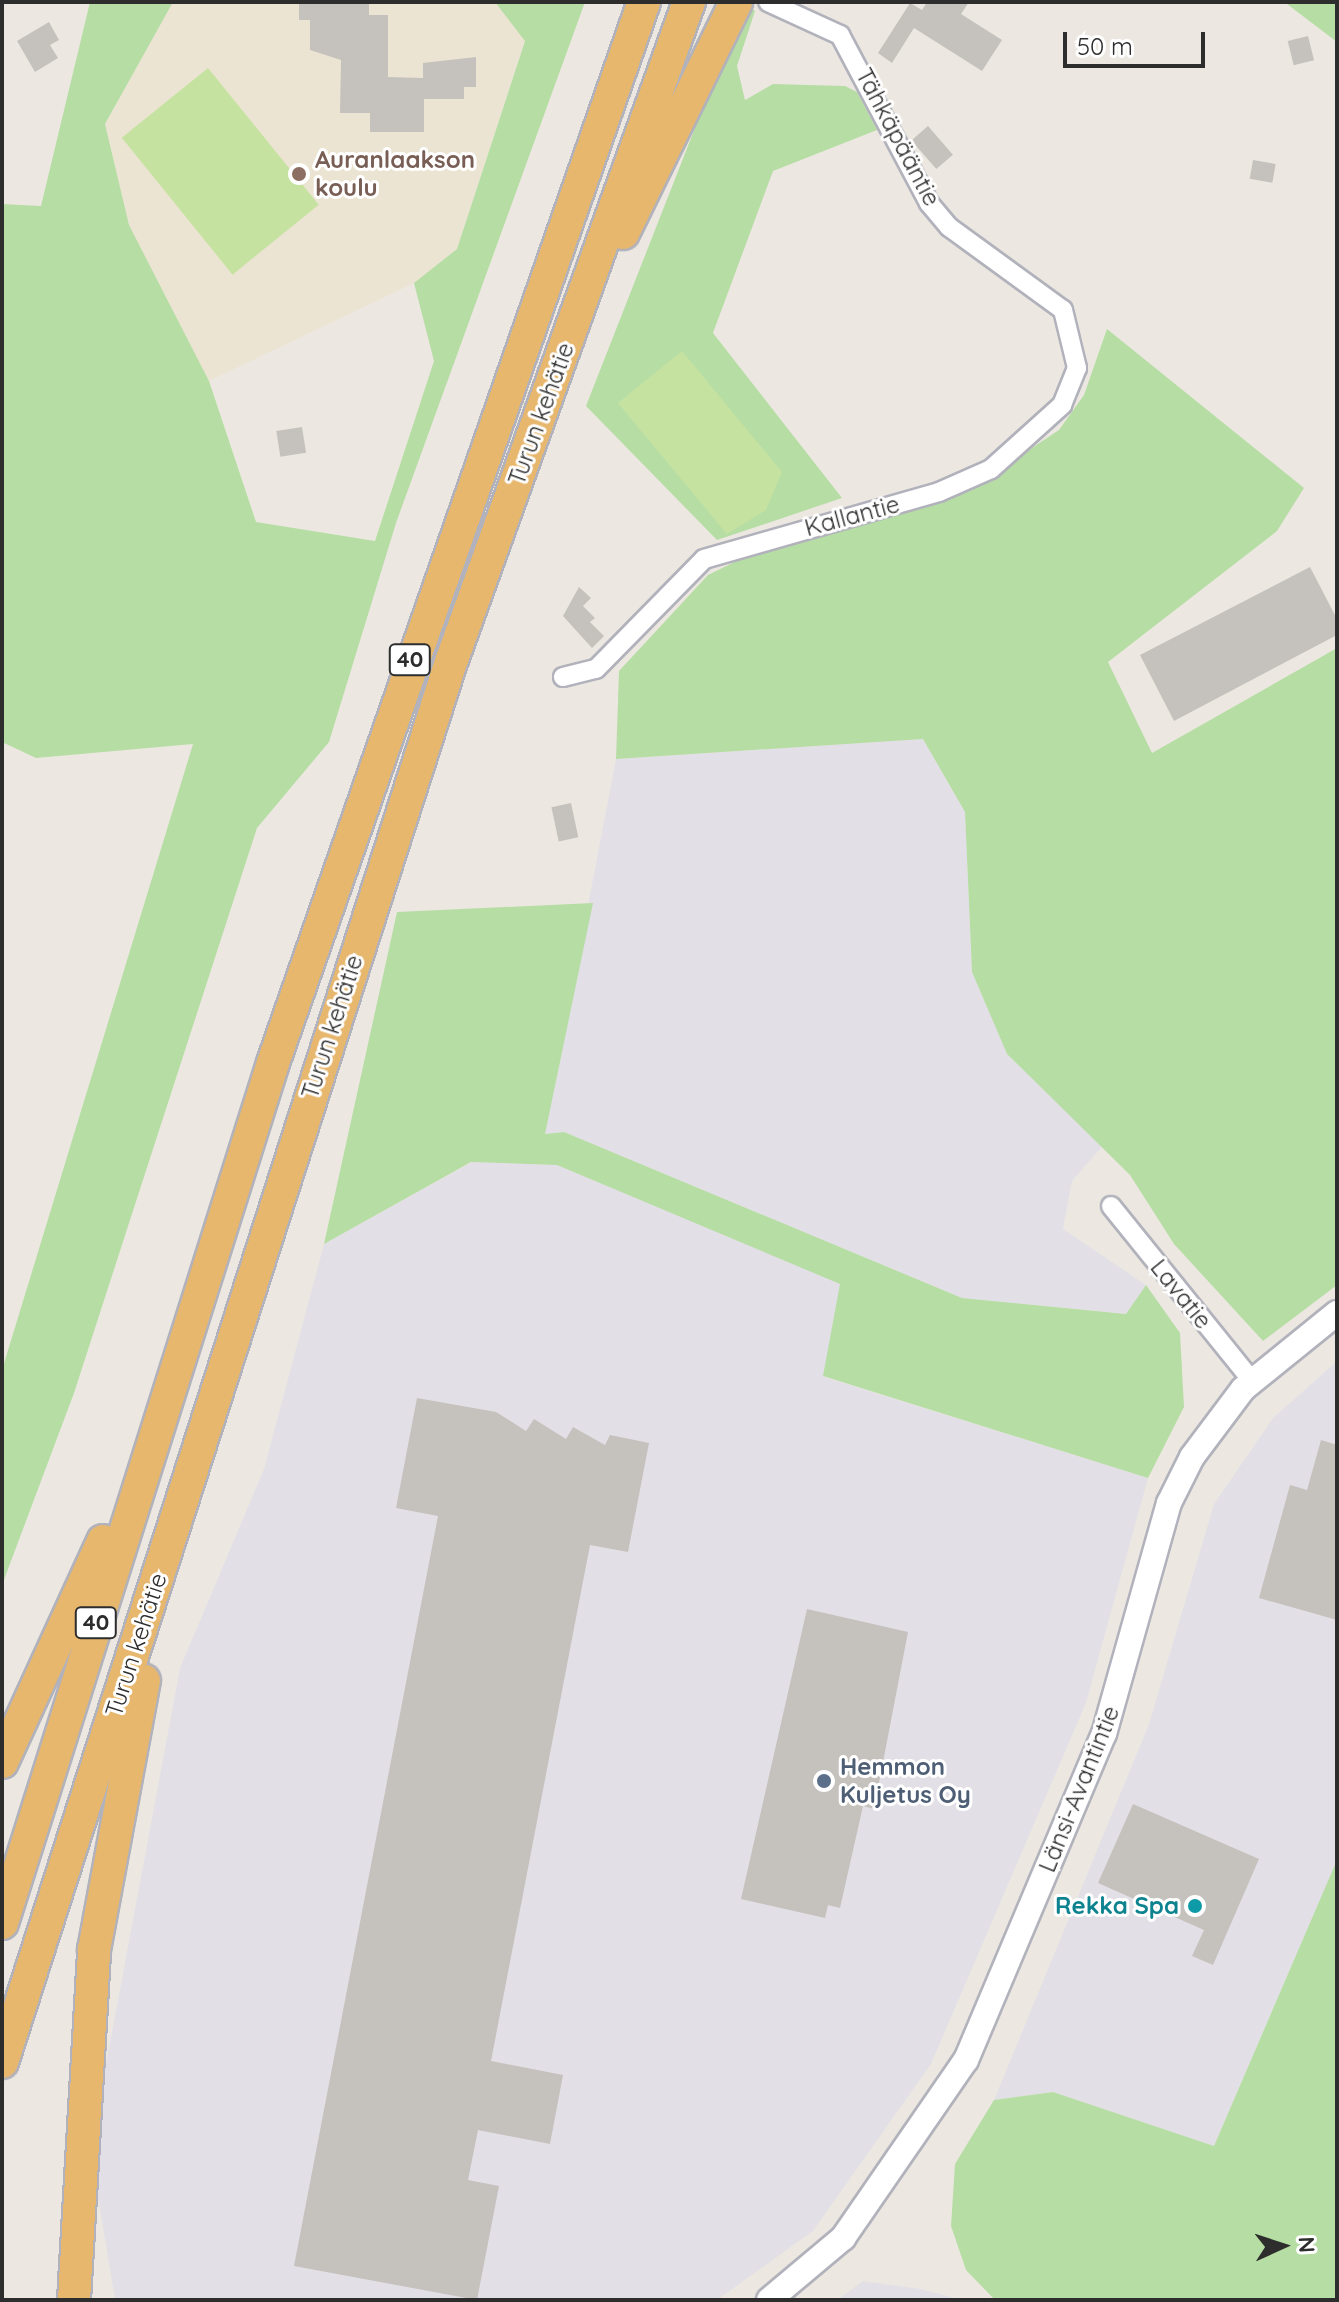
<!DOCTYPE html>
<meta charset="utf-8">
<style>
body{margin:0}
#map{position:relative;width:1339px;height:2302px;overflow:hidden;background:#ece8e1;font-family:Quicksand,sans-serif}
div>[style]{position:absolute}
.industrial>*{inset:0;background:#e2e0e6}
.education>*{inset:0;background:#ece4d2}
.green>*{inset:0;background:#b6dda4}
.pitch>*{inset:0;background:#c6e2a1;transform-origin:0 0}
.building>*{inset:0;background:#c5c1bd;transform-origin:0 0}
.roads{filter:drop-shadow(2px 0 #b1b2bb) drop-shadow(-2px 0 #b1b2bb) drop-shadow(0 2px #b1b2bb) drop-shadow(0 -2px #b1b2bb)}
.minor>*{height:18px;margin:-9px;padding:0 9px;transform-origin:9px;border-radius:9px;background:#fff}
.tertiary>*{height:24px;margin:-12px;padding:0 12px;transform-origin:12px;border-radius:12px;background:#fff}
.trunk>*{height:32px;margin:-16px;padding:0 16px;transform-origin:16px;border-radius:16px;background:#e8b76e}
.dots>*{width:22px;height:22px;translate:-50% -50%;box-sizing:border-box;border:4px solid #fff;border-radius:50%}
span{translate:-50% -50%;white-space:nowrap;text-align:center;line-height:1.15;-webkit-text-stroke:6px #fff;paint-order:stroke}
.shield-label span{padding:2px 6px;background:#fff;border:2px solid;border-radius:6px;-webkit-text-stroke-width:0}
.shield-label{font-size:22px;color:#2d2d2d;font-weight:700}
.street-label{font-size:24px;color:#2d2d2d}
.education-label{font-size:24px;color:#785e54;font-weight:700}
.left{translate:0 -50%;text-align:left}
.service-label{font-size:24px;color:#4e5e75;font-weight:700}
.culture-label{font-size:24px;color:#0d838f;font-weight:700}
.right{translate:-100% -50%;text-align:right}
.frame{position:absolute;inset:0;border:4px solid #2d2d2d;pointer-events:none}
.north{position:absolute;left:1243px;top:2206px;width:80px;height:80px;-webkit-text-stroke:6px #fff;paint-order:stroke;rotate:87deg;font-size:22px;font-weight:700;line-height:32px;text-align:center;color:#2d2d2d}
.north::after{content:'';display:block;margin:auto;width:28px;height:36px;background:#2d2d2d;clip-path:polygon(50% 0,100% 100%,50% 72%,0 100%)}
.scale{position:absolute;left:1063px;top:32px;width:142px;height:36px;box-sizing:border-box;border:4px solid #2d2d2d;border-top:0;padding-left:10px;font-size:24px;line-height:28px;white-space:nowrap;color:#2d2d2d;-webkit-text-stroke:6px #fff;paint-order:stroke}
</style>
<div id="map">
<div class="industrial">
<i style="clip-path:polygon(923px 739px,965px 812px,972px 972px,1007px 1054px,1102px 1147px,1072px 1181px,1063px 1229px,1146px 1285px,1126px 1314px,962px 1298px,564px 1132px,544px 1134px,616px 759px)"></i>
<i style="clip-path:polygon(472px 1162px,557px 1165px,841px 1284px,824px 1377px,1148px 1478px,1086px 1703px,931px 2064px,813px 2231px,717px 2300px,115px 2300px,95px 2180px,95px 2123px,180px 1668px,264px 1469px,324px 1244px)"></i>
<i style="clip-path:polygon(1337px 1361px,1337px 1860px,1214px 2146px,1053px 2092px,994px 2100px,1149px 1724px,1214px 1504px,1273px 1418px)"></i>
<i style="clip-path:polygon(863px 2281px,921px 2289px,962px 2300px,837px 2300px)"></i>
</div>
<div class="education">
<i style="clip-path:polygon(173px 2px,495px 2px,525px 40px,457px 249px,414px 283px,209px 381px,129px 225px,105px 124px)"></i>
</div>
<div class="green">
<i style="clip-path:polygon(90px 2px,173px 2px,105px 124px,129px 225px,209px 381px,256px 522px,375px 541px,434px 361px,414px 283px,457px 249px,525px 41px,495px 2px,585px 2px,396px 523px,329px 742px,257px 828px,74px 1393px,2px 1585px,2px 1370px,193px 744px,36px 758px,2px 742px,2px 204px,41px 206px)"></i>
<i style="clip-path:polygon(1337px 2px,1337px 42px,1287px 4px,1291px 2px)"></i>
<i style="clip-path:polygon(744px 3px,755px 11px,737px 66px,745px 100px,773px 84px,845px 86px,857px 92px,877px 130px,773px 171px,713px 333px,842px 498px,717px 540px,586px 406px)"></i>
<i style="clip-path:polygon(1107px 329px,1304px 488px,1277px 531px,1108px 662px,1152px 753px,1337px 648px,1337px 1285px,1263px 1341px,1174px 1244px,1130px 1175px,1007px 1054px,972px 972px,965px 812px,923px 739px,616px 759px,619px 671px,708px 575px,755px 552px,964px 493px,1059px 430px,1084px 395px)"></i>
<i style="clip-path:polygon(593px 903px,545px 1134px,564px 1132px,962px 1298px,1126px 1314px,1146px 1285px,1180px 1333px,1184px 1407px,1148px 1478px,823px 1376px,840px 1284px,557px 1165px,471px 1162px,324px 1244px,397px 912px)"></i>
<i style="clip-path:polygon(1337px 1860px,1337px 2300px,995px 2300px,966px 2270px,951px 2226px,955px 2164px,994px 2100px,1053px 2092px,1214px 2146px)"></i>
</div>
<div class="pitch">
<i style="left:208px;top:68px;width:176px;height:111px;rotate:51deg"></i>
<i style="clip-path:polygon(682px 351px,782px 472px,766px 510px,727px 534px,618px 403px)"></i>
</div>
<div class="building">
<i style="clip-path:polygon(299px 2px,369px 2px,369px 15px,388px 15px,388px 77px,423px 78px,423px 63px,476px 57px,476px 87px,464px 87px,464px 99px,424px 99px,424px 132px,370px 132px,370px 113px,340px 113px,341px 60px,310px 50px,310px 20px,299px 20px)"></i>
<i style="clip-path:polygon(927px 2px,969px 2px,961px 14px,1002px 40px,982px 71px,914px 28px,892px 63px,878px 53px,910px 3px,922px 10px)"></i>
<i style="clip-path:polygon(49px 22px,59px 40px,50px 45px,58px 58px,35px 72px,17px 41px)"></i>
<i style="left:1308px;top:36px;width:25px;height:21px;rotate:76deg"></i>
<i style="left:928px;top:126px;width:38px;height:22px;rotate:49deg"></i>
<i style="left:1253px;top:160px;width:23px;height:19px;rotate:10deg"></i>
<i style="left:302px;top:427px;width:26px;height:26px;rotate:81deg"></i>
<i style="clip-path:polygon(1310px 567px,1337px 619px,1337px 635px,1174px 721px,1140px 655px)"></i>
<i style="clip-path:polygon(579px 587px,591px 598px,583px 606px,595px 618px,590px 622px,604px 636px,592px 648px,563px 616px)"></i>
<i style="left:571px;top:803px;width:35px;height:20px;rotate:78deg"></i>
<i style="clip-path:polygon(417px 1398px,496px 1412px,526px 1431px,534px 1419px,566px 1439px,573px 1427px,605px 1445px,610px 1435px,649px 1443px,628px 1552px,590px 1545px,491px 2061px,563px 2075px,550px 2144px,478px 2130px,468px 2180px,499px 2186px,477px 2300px,294px 2266px,438px 1516px,396px 1508px)"></i>
<i style="clip-path:polygon(1321px 1440px,1337px 1445px,1337px 1620px,1259px 1598px,1290px 1485px,1307px 1490px)"></i>
<i style="clip-path:polygon(807px 1609px,908px 1632px,874px 1809px,863px 1806px,840px 1908px,828px 1905px,825px 1918px,741px 1899px)"></i>
<i style="clip-path:polygon(1133px 1804px,1259px 1859px,1213px 1965px,1192px 1956px,1204px 1930px,1098px 1883px)"></i>
</div>
<div class="roads">
<div class="minor">
<i style="left:563px;top:677px;width:34px;rotate:-14deg"></i>
<i style="left:596px;top:669px;width:154px;rotate:-45.5deg"></i>
<i style="left:704px;top:559px;width:244px;rotate:-15.9deg"></i>
<i style="left:939px;top:492px;width:57px;rotate:-23.9deg"></i>
<i style="left:991px;top:469px;width:96px;rotate:-42deg"></i>
<i style="left:1062px;top:405px;width:40px;rotate:-68deg"></i>
<i style="left:1077px;top:368px;width:60px;rotate:-103.6deg"></i>
<i style="left:1063px;top:310px;width:141px;rotate:-143.9deg"></i>
<i style="left:949px;top:227px;width:31px;rotate:-130deg"></i>
<i style="left:929px;top:203px;width:190px;rotate:-117.9deg"></i>
<i style="left:840px;top:35px;width:79px;rotate:-155.4deg"></i>
<i style="left:1111px;top:1206px;width:225px;rotate:51.1deg"></i>
</div>
<div class="tertiary">
<i style="left:769px;top:2300px;width:97px;rotate:-40deg"></i>
<i style="left:843px;top:2238px;width:216px;rotate:-55.4deg"></i>
<i style="left:966px;top:2060px;width:354px;rotate:-67.1deg"></i>
<i style="left:1104px;top:1734px;width:240px;rotate:-74.3deg"></i>
<i style="left:1169px;top:1503px;width:51px;rotate:-63.4deg"></i>
<i style="left:1192px;top:1457px;width:85px;rotate:-53.1deg"></i>
<i style="left:1243px;top:1389px;width:121px;rotate:-39deg"></i>
</div>
<div class="trunk">
<i style="left:623px;top:233px;width:257px;rotate:-63.9deg"></i>
<i style="left:2px;top:1762px;width:243px;rotate:-65.4deg"></i>
<i style="left:2px;top:1923px;width:902px;rotate:-72.51deg"></i>
<i style="left:273px;top:1063px;width:1124px;rotate:-70.73deg"></i>
<i style="left:2px;top:2062px;width:1467px;rotate:-72.22deg"></i>
<i style="left:450px;top:665px;width:705px;rotate:-70.18deg"></i>
<i style="left:74px;top:2300px;width:351px;rotate:-86.7deg"></i>
<i style="left:94px;top:1950px;width:274px;rotate:-79.5deg"></i>
</div>
</div>
<div class="dots">
<i style="left:299px;top:174px;background:#8d6e63"></i>
<i style="left:824px;top:1781px;background:#5c6f8a"></i>
<i style="left:1195px;top:1906px;background:#0f9aa8"></i>
</div>
<div class="shield-label">
<span style="left:410px;top:660px">40</span>
<span style="left:96px;top:1623px">40</span>
</div>
<div class="street-label">
<span style="left:898px;top:137px;rotate:62deg">Tähkäpääntie</span>
<span style="left:541px;top:414px;rotate:-70deg">Turun kehätie</span>
<span style="left:852px;top:516px;rotate:-15deg">Kallantie</span>
<span style="left:332px;top:1027px;rotate:-72deg">Turun kehätie</span>
<span style="left:1181px;top:1294px;rotate:51deg">Lavatie</span>
<span style="left:136px;top:1645px;rotate:-72deg">Turun kehätie</span>
<span style="left:1079px;top:1789px;rotate:-68deg">Länsi-Avantintie</span>
</div>
<div class="education-label">
<span class="left" style="left:315px;top:174px">Auranlaakson<br>koulu</span>
</div>
<div class="service-label">
<span class="left" style="left:840px;top:1781px">Hemmon<br>Kuljetus Oy</span>
</div>
<div class="culture-label">
<span class="right" style="left:1179px;top:1906px">Rekka Spa</span>
</div>
<div class="frame"></div>
<div class="north">N</div>
<div class="scale">50 m</div>
</div>
